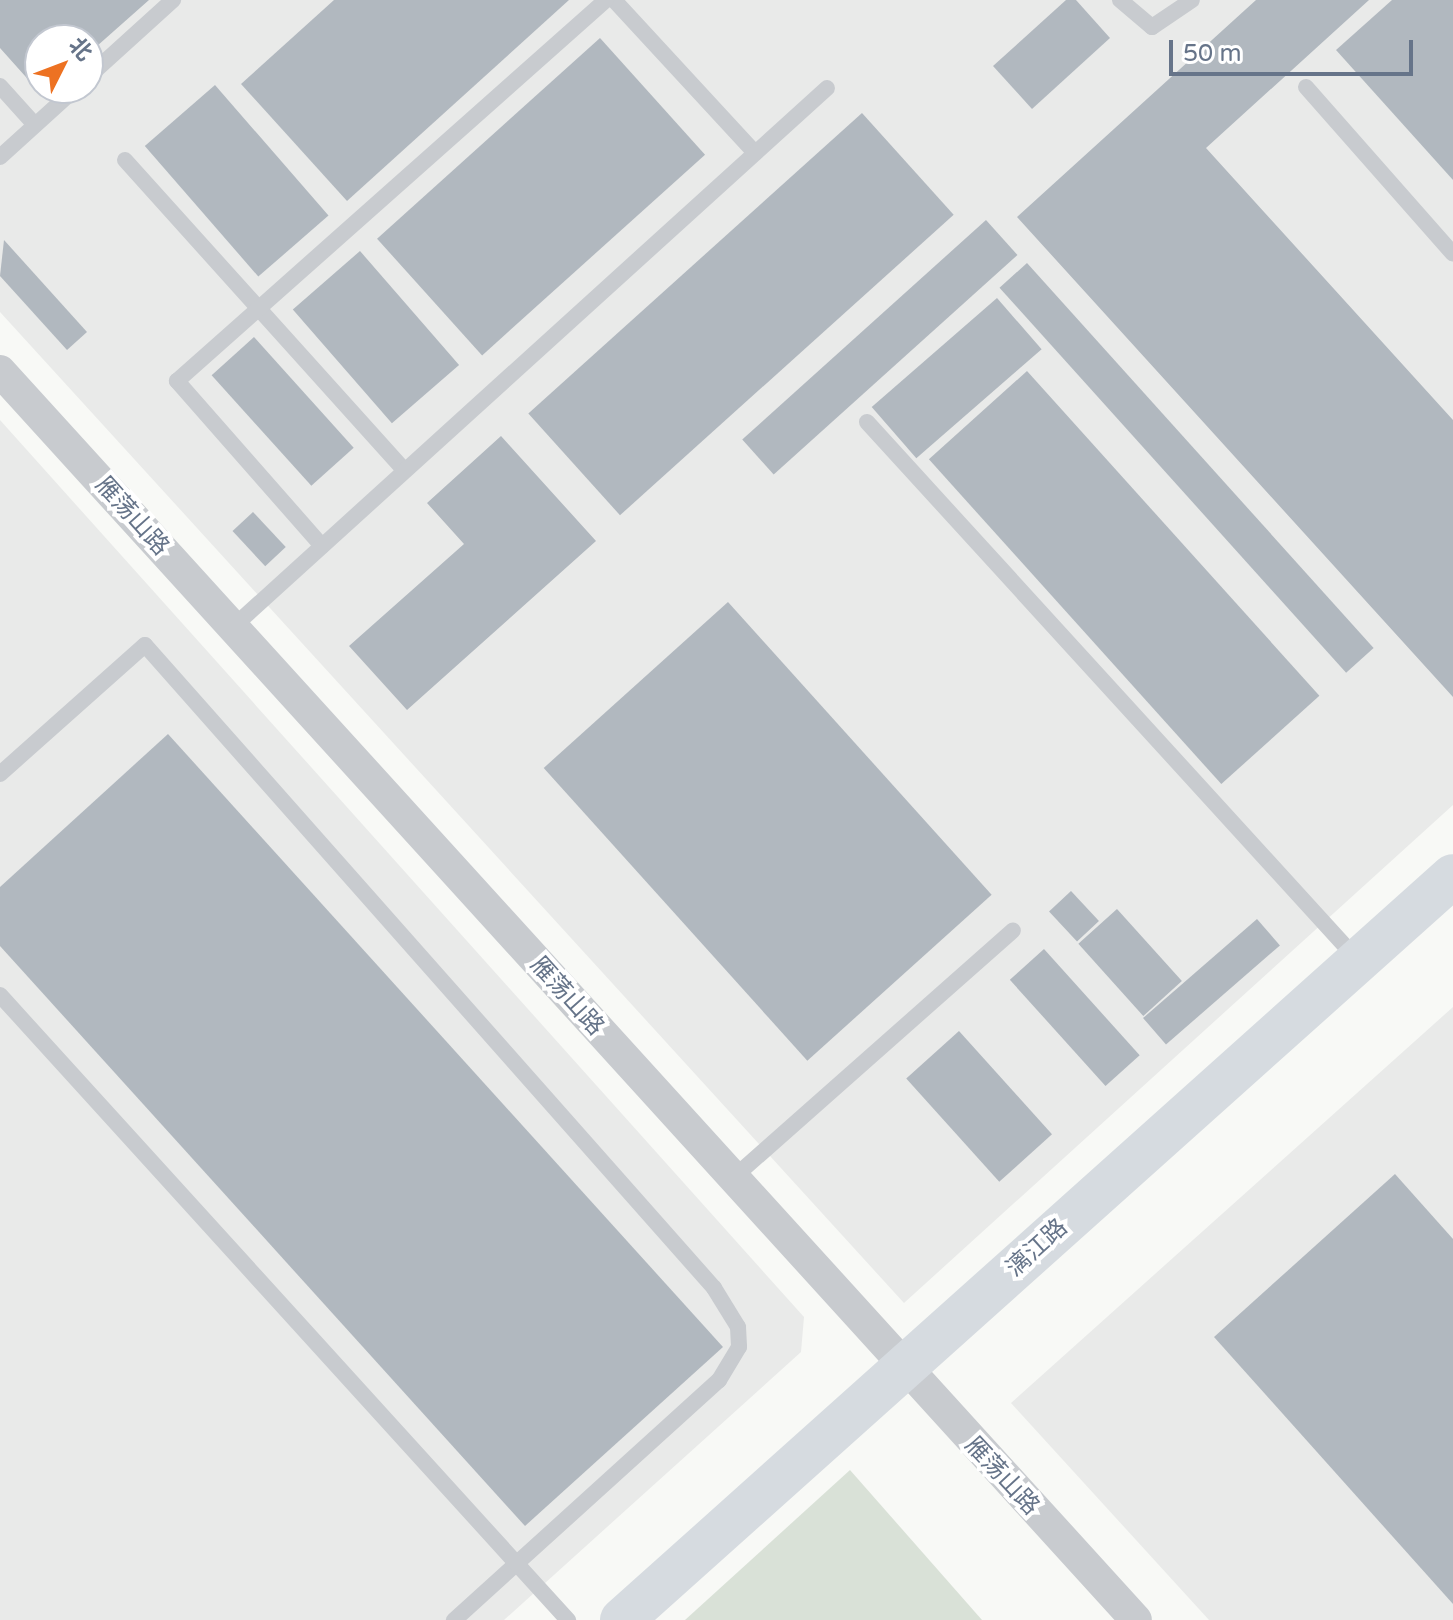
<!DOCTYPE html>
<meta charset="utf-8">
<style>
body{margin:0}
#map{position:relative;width:1453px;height:1620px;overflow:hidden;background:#f8f9f6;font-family:"Varela Round","Noto Sans SC",sans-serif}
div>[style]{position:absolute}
.built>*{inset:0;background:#e9eae9}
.green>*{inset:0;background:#d9e1d7}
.building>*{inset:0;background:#b1b8bf;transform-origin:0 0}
.lane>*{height:16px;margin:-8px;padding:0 8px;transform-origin:8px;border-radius:8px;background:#c8cbcf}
.street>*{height:32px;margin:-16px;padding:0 16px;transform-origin:16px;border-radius:16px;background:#c8cbcf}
.secondary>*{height:44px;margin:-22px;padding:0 22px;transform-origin:22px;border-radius:22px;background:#d6dbe0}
span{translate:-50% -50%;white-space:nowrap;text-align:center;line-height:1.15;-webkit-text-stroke:8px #fff;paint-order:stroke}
.street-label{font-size:24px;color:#667489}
.north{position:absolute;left:24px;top:24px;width:80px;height:80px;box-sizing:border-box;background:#fff;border:2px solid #c2c7d0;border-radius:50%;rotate:48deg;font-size:22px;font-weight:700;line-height:32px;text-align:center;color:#667489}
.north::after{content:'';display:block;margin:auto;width:28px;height:36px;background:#ed7222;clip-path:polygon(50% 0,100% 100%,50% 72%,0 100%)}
.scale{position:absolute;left:1169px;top:40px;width:244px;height:36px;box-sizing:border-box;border:4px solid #667489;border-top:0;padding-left:10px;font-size:24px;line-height:28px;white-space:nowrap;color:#667489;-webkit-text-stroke:6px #fff;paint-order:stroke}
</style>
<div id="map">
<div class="built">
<i style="clip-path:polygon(evenodd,0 0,1453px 0,1453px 805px,904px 1303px,0 312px,0 0,40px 40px,88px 40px,88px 88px,40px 88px,40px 40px)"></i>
<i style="clip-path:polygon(0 420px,804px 1317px,801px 1352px,504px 1620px,0 1620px)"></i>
<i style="clip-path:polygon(1453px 1007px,1453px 1620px,1209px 1620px,1011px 1403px)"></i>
</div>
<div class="green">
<i style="clip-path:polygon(850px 1470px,982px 1620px,685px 1620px)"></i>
</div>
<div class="building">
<i style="clip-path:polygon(0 0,149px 0,88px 54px,88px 40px,40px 40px,40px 88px,50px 88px,42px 95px,0 48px)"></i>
<i style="clip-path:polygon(334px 0,569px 0,347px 201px,241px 84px)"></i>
<i style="clip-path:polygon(1066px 0,1076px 0,1110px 38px,1032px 109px,993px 66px)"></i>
<i style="clip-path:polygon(1256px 0,1369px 0,1206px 148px,1453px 420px,1453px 697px,1017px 217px)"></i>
<i style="clip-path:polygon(1392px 0,1453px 0,1453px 180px,1336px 50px)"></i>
<i style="left:600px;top:38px;width:157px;height:300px;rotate:48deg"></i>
<i style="left:215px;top:85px;width:173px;height:93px;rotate:49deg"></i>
<i style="left:862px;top:113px;width:137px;height:449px;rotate:48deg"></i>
<i style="left:986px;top:220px;width:47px;height:328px;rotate:48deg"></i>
<i style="clip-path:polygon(4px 240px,87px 332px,67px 350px,0 276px)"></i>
<i style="left:360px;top:251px;width:151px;height:89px;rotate:49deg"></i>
<i style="left:1027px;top:263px;width:518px;height:37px;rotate:48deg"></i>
<i style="left:997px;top:298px;width:68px;height:166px;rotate:49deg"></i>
<i style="left:254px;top:337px;width:149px;height:57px;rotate:48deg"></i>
<i style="left:1027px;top:371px;width:437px;height:132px;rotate:48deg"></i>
<i style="clip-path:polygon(501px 436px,596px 541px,407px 710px,349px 646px,464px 544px,427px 503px)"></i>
<i style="left:253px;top:512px;width:48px;height:28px;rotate:47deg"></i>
<i style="left:728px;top:602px;width:394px;height:248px;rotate:48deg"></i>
<i style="clip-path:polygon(168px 734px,723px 1347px,525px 1526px,0 946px,0 887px)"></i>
<i style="left:1071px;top:891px;width:41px;height:30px;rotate:47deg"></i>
<i style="left:1117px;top:909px;width:97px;height:52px;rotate:48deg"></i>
<i style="left:1257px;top:919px;width:35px;height:151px;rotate:49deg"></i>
<i style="left:1044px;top:949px;width:143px;height:46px;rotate:48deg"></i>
<i style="left:959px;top:1031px;width:139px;height:71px;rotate:48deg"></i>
<i style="clip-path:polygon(1395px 1174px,1453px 1239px,1453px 1604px,1214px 1337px)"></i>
</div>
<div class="lane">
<i style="left:614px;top:0;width:208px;rotate:47.3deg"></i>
<i style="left:1120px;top:0;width:42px;rotate:40.2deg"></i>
<i style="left:1152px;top:27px;width:48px;rotate:-34deg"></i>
<i style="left:88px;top:77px;width:115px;rotate:-42.2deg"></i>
<i style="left:0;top:86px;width:52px;rotate:48.1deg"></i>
<i style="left:1306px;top:87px;width:222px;rotate:48.6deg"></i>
<i style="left:0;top:157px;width:103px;rotate:-42.2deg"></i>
<i style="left:125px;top:160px;width:418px;rotate:48deg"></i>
<i style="left:867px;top:422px;width:727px;rotate:47.62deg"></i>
<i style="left:322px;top:546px;width:220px;rotate:-131.3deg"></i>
<i style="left:177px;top:381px;width:574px;rotate:-41.61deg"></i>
<i style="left:233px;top:627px;width:802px;rotate:-42.22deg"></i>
<i style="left:0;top:774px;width:194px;rotate:-41.7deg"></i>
<i style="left:145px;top:645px;width:859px;rotate:48.49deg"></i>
<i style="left:714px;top:1288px;width:46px;rotate:58.4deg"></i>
<i style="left:738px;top:1327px;width:20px;rotate:87deg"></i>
<i style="left:739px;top:1347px;width:39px;rotate:121deg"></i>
<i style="left:719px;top:1380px;width:358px;rotate:137.8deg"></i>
<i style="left:0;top:995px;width:845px;rotate:47.74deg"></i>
<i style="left:732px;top:1179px;width:375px;rotate:-41.5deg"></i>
</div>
<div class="street">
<i style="left:0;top:371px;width:1688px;rotate:47.71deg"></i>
</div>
<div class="secondary">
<i style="left:622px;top:1620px;width:1115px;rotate:-41.84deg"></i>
</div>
<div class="street-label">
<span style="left:132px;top:516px;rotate:48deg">雁荡山路</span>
<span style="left:567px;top:996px;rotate:48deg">雁荡山路</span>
<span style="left:1037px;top:1248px;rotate:-42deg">漓江路</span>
<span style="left:1002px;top:1476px;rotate:47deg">雁荡山路</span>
</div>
<div class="north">北</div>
<div class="scale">50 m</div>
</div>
